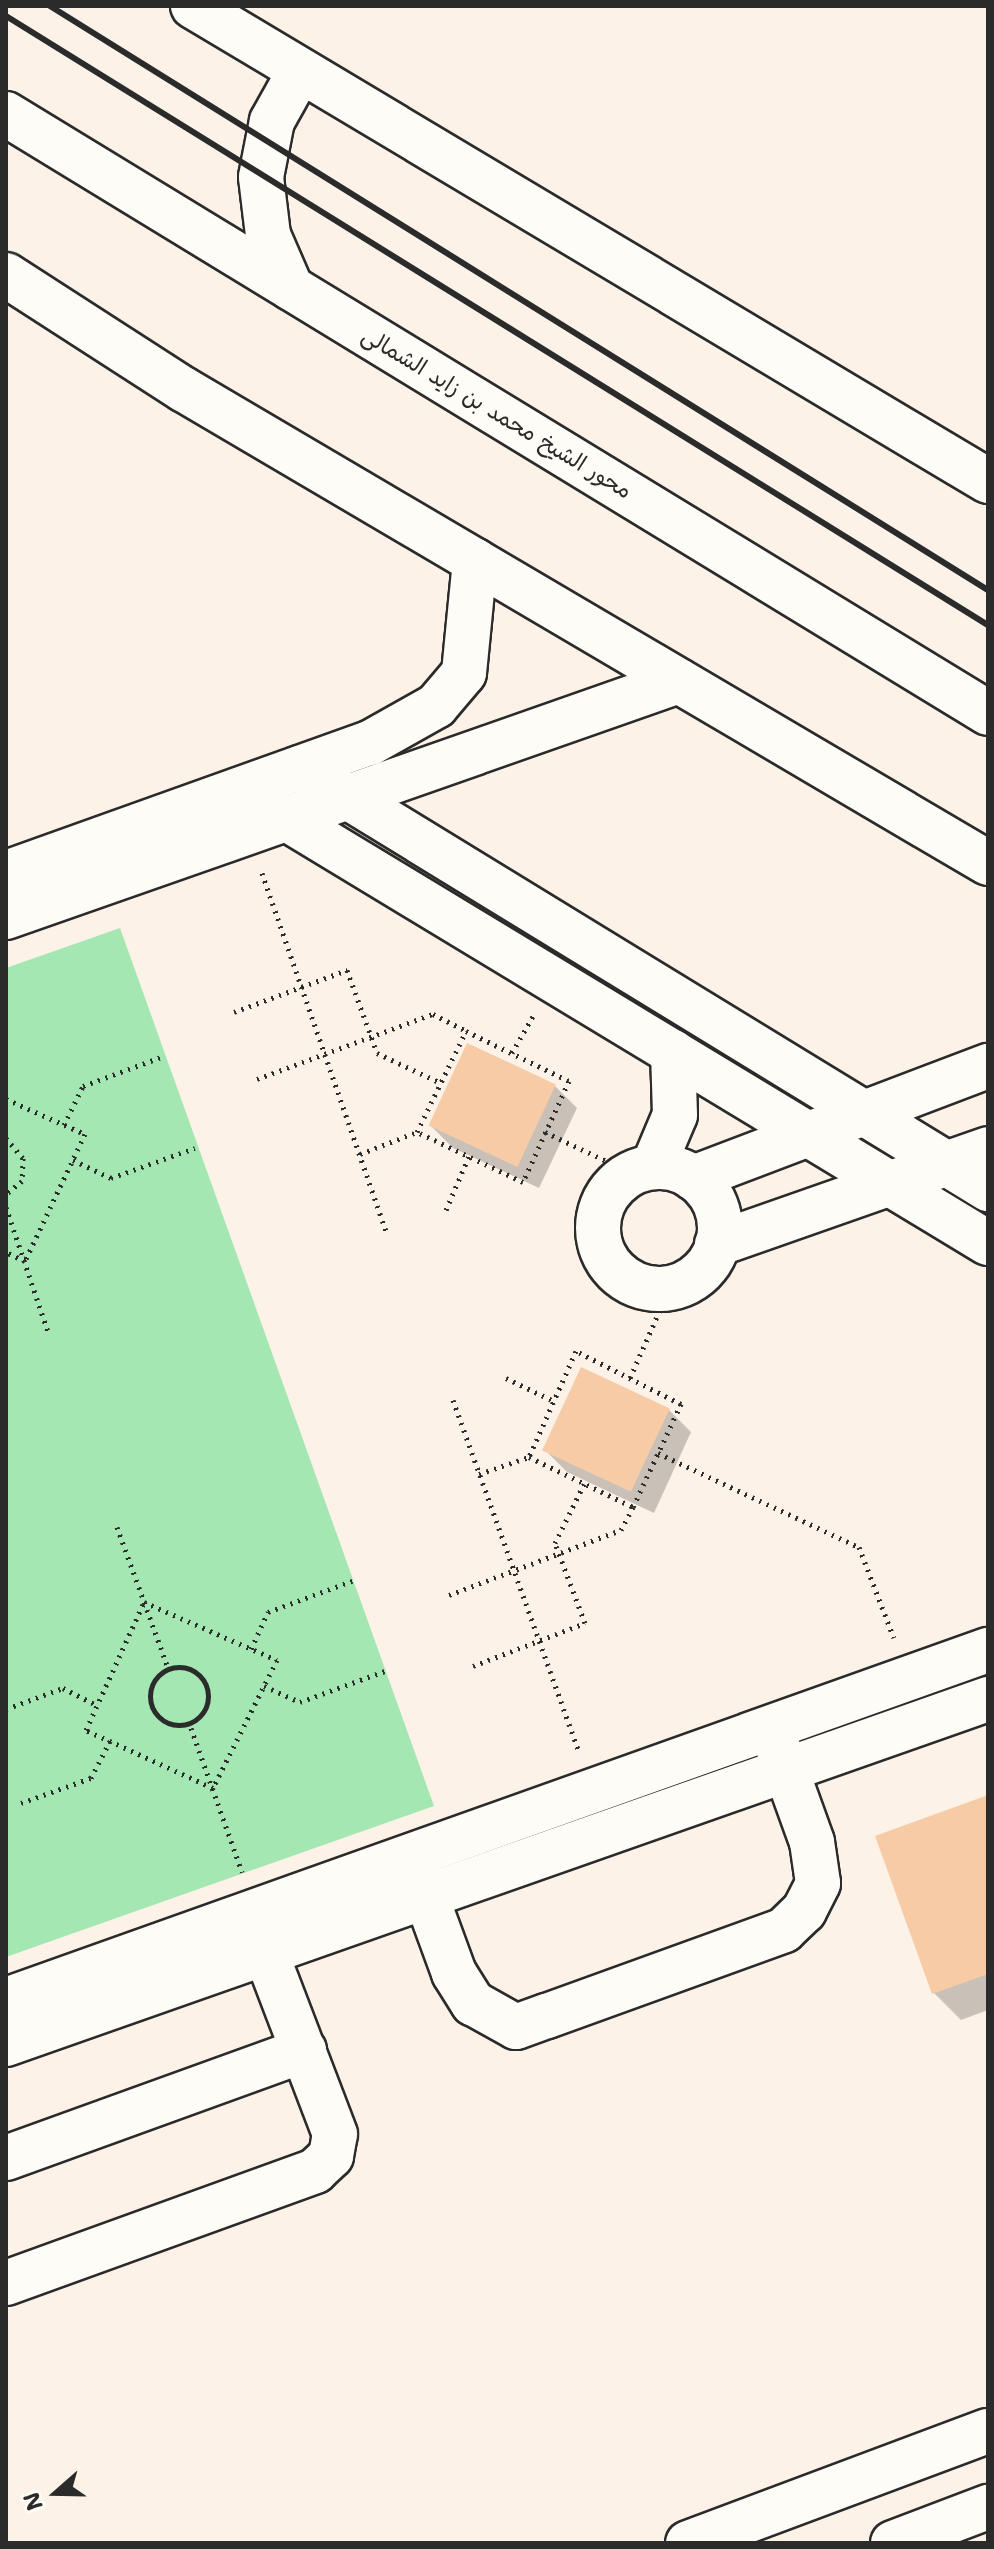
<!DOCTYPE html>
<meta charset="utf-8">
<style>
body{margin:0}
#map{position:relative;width:994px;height:2549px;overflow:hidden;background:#fcf2e7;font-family:"Shantell Sans","Playpen Sans Arabic",sans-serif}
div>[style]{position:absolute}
.green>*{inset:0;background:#a4e7b2}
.shadow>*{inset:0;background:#0003}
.building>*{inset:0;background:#f7cba6;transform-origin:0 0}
.path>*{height:5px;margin-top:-2.5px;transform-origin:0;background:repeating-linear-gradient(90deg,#2b2b2b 0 2px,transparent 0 8px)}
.path>.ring{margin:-2.5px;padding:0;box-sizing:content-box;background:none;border:5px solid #2b2b2b;border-radius:50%}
.roads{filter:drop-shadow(2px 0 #2b2b2b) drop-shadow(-2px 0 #2b2b2b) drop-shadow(0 2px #2b2b2b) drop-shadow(0 -2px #2b2b2b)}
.minor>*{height:44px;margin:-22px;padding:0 22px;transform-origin:22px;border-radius:22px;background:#fdfcf7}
.minor>.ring{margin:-22px;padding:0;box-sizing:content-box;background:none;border:44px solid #fdfcf7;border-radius:50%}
.highway>*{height:44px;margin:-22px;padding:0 22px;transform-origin:22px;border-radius:22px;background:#fdfcf7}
.rail>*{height:6px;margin:-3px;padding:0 3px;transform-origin:3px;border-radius:3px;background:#2b2b2b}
span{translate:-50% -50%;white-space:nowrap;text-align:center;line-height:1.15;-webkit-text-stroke:8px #fdfcf7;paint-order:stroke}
.street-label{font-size:22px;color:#2b2b2b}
.frame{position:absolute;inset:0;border:8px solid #2b2b2b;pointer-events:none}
.north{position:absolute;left:16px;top:2453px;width:80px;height:80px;-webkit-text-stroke:6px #fdfcf7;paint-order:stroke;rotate:250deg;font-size:22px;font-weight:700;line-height:32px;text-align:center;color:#2b2b2b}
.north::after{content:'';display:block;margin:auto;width:28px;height:36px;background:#2b2b2b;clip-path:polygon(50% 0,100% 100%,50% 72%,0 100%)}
</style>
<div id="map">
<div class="green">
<i style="clip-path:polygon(120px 928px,434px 1806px,6px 1957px,6px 968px)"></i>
</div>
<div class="shadow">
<i style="clip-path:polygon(468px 1045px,555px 1086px,577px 1108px,539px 1188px,453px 1148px,431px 1126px)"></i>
<i style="clip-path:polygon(669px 1410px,691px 1432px,654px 1513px,567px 1472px,545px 1450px)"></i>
<i style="clip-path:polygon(988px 1797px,988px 2010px,961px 2020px,934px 1993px)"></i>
</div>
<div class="building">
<i style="left:467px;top:1043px;width:98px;height:91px;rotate:25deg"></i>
<i style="left:581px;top:1367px;width:98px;height:92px;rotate:25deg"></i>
<i style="clip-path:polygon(988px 1795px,988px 1974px,932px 1994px,875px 1836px)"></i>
</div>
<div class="path">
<i style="left:262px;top:873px;width:379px;rotate:70.9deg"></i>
<i style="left:234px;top:1012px;width:121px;rotate:-20.4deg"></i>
<i style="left:347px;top:970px;width:88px;rotate:70.1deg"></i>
<i style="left:377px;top:1053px;width:71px;rotate:25.1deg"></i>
<i style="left:512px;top:1053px;width:43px;rotate:-60.4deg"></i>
<i style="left:257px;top:1079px;width:188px;rotate:-20.3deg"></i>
<i style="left:433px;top:1014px;width:37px;rotate:27deg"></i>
<i style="left:6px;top:1099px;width:86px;rotate:23.9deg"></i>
<i style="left:85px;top:1134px;width:140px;rotate:115.3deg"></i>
<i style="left:25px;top:1261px;width:21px;rotate:-155deg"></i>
<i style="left:64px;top:1125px;width:43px;rotate:-64deg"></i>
<i style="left:83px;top:1086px;width:86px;rotate:-20.3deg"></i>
<i style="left:545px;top:1132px;width:75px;rotate:25.2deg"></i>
<i style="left:6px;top:1138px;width:26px;rotate:50deg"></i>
<i style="left:23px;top:1158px;width:23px;rotate:92deg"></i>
<i style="left:22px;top:1181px;width:21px;rotate:141deg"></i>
<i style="left:360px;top:1154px;width:61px;rotate:-21.1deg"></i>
<i style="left:417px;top:1132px;width:112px;rotate:-64.1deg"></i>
<i style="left:466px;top:1031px;width:114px;rotate:25.9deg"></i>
<i style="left:569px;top:1081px;width:111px;rotate:114.5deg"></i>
<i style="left:523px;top:1182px;width:117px;rotate:-154.7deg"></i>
<i style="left:73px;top:1160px;width:42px;rotate:25.3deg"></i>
<i style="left:111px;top:1178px;width:89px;rotate:-19.7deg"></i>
<i style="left:6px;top:1207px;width:135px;rotate:71.4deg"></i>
<i style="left:446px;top:1210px;width:59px;rotate:-66.9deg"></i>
<i style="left:506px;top:1378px;width:53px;rotate:25.6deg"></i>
<i style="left:630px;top:1378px;width:97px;rotate:-66.3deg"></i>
<i style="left:453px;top:1400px;width:374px;rotate:70.3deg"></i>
<i style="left:658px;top:1453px;width:222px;rotate:25.1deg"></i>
<i style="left:859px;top:1547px;width:97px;rotate:69deg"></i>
<i style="left:479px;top:1474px;width:53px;rotate:-18.8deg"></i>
<i style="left:529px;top:1457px;width:115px;rotate:25.7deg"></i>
<i style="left:633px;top:1507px;width:114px;rotate:-65deg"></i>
<i style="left:681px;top:1404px;width:118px;rotate:-153.2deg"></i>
<i style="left:576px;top:1351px;width:116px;rotate:113.9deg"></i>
<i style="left:117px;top:1527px;width:147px;rotate:70.1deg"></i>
<i style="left:449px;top:1595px;width:184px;rotate:-20.7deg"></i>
<i style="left:621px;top:1530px;width:26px;rotate:-62deg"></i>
<i style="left:144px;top:1602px;width:145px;rotate:23.6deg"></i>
<i style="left:277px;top:1660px;width:143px;rotate:116.6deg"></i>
<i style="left:213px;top:1788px;width:140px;rotate:-155.5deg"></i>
<i style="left:86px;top:1730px;width:141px;rotate:-65.6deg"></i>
<i style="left:251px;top:1649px;width:41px;rotate:-65.3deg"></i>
<i style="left:268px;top:1612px;width:90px;rotate:-20.3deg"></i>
<i style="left:473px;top:1666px;width:120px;rotate:-21deg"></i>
<i style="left:585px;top:1623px;width:85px;rotate:-110.6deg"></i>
<i style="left:555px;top:1543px;width:66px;rotate:-63.8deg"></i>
<i class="ring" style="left:150px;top:1667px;width:53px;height:53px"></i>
<i style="left:264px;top:1686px;width:39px;rotate:24deg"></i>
<i style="left:300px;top:1702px;width:90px;rotate:-20deg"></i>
<i style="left:6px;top:1709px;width:61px;rotate:-20.2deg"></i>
<i style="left:63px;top:1688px;width:38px;rotate:27deg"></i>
<i style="left:191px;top:1728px;width:153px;rotate:70.5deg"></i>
<i style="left:21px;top:1803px;width:74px;rotate:-19.7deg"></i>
<i style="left:91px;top:1778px;width:42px;rotate:-62.8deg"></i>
</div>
<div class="roads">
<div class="minor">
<i style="left:6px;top:275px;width:211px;rotate:32.8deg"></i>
<i style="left:183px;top:389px;width:934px;rotate:30.49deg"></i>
<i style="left:300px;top:768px;width:807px;rotate:31.46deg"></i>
<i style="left:239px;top:790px;width:875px;rotate:31.17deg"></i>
<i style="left:6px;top:873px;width:387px;rotate:-19.7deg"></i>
<i style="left:370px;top:743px;width:76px;rotate:-29.3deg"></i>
<i style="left:436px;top:706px;width:43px;rotate:-49.7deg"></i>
<i style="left:464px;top:673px;width:113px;rotate:-84.4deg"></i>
<i style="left:6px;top:917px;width:713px;rotate:-19.32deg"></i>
<i style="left:653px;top:1167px;width:56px;rotate:-67.1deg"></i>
<i style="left:675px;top:1115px;width:63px;rotate:-91.8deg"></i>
<i class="ring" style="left:598px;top:1167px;width:78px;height:78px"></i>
<i style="left:693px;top:1178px;width:316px;rotate:-20.8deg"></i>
<i style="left:717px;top:1244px;width:287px;rotate:-19.3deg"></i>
<i style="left:416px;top:1869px;width:111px;rotate:69.9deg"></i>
<i style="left:454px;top:1973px;width:36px;rotate:58deg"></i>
<i style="left:473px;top:2003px;width:49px;rotate:29.2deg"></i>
<i style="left:516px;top:2027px;width:33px;rotate:-20deg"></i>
<i style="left:547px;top:2016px;width:252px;rotate:-19.9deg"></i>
<i style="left:784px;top:1930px;width:28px;rotate:-44deg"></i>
<i style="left:804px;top:1911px;width:31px;rotate:-63deg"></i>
<i style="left:818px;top:1883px;width:41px;rotate:-98.3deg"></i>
<i style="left:812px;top:1842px;width:106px;rotate:-109.8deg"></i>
<i style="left:6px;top:2000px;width:1043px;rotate:-19.62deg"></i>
<i style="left:6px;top:2044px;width:1041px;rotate:-19.36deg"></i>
<i style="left:6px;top:2158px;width:317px;rotate:-19.9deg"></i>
<i style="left:6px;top:2283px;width:329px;rotate:-19.9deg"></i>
<i style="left:315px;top:2171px;width:22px;rotate:-43deg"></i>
<i style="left:331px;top:2156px;width:22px;rotate:-80deg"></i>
<i style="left:335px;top:2134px;width:225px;rotate:-110.9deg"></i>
<i style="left:688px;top:2543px;width:320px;rotate:-20.5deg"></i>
<i style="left:893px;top:2543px;width:102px;rotate:-20.8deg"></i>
</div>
<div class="highway">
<i style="left:193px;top:6px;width:926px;rotate:30.86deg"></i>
<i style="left:6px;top:114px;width:1150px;rotate:31.38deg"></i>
<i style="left:291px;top:288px;width:58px;rotate:-113.5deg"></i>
<i style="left:268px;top:235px;width:58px;rotate:-96.9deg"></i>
<i style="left:261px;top:177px;width:57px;rotate:-78.9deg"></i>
<i style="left:272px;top:121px;width:57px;rotate:-60.8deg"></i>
</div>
</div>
<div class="rail">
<i style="left:50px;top:6px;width:1105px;rotate:31.91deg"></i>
<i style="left:6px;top:16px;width:1156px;rotate:31.81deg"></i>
</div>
<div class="street-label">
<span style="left:497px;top:413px;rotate:31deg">محور الشيخ محمد بن زايد الشمالى</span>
</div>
<div class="frame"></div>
<div class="north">N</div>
</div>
